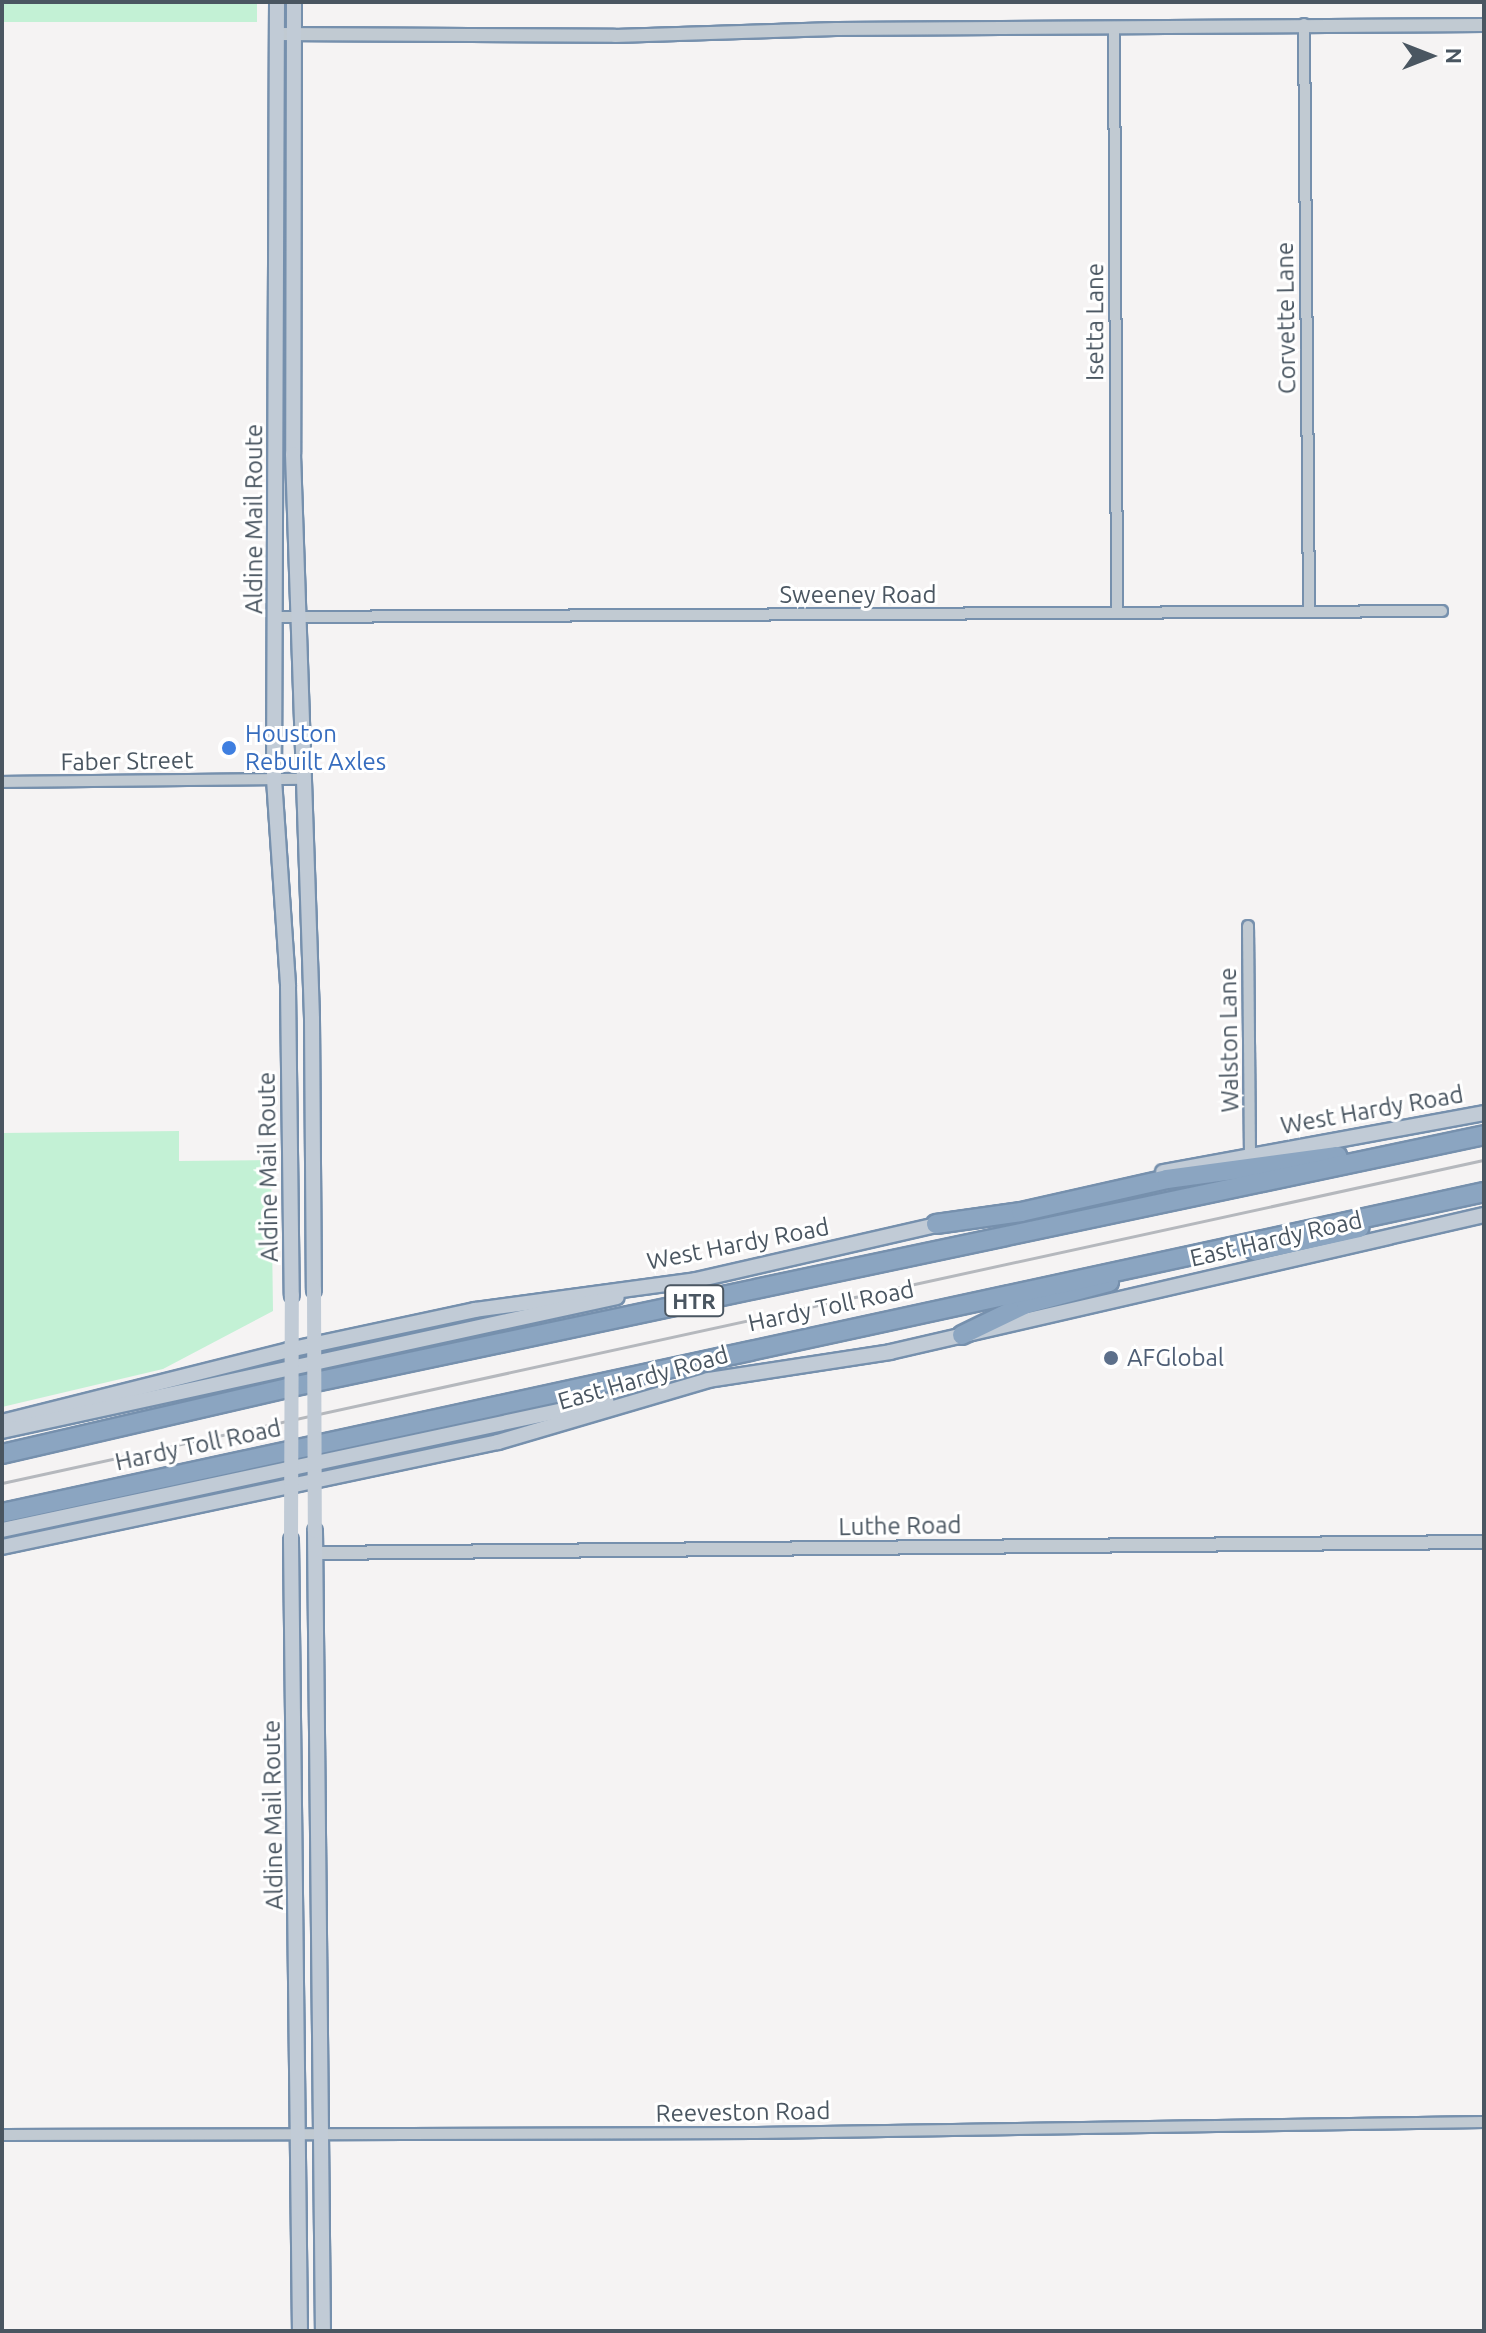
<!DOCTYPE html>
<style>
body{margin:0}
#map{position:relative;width:1486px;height:2333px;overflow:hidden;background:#f5f3f3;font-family:Ubuntu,sans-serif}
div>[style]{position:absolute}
.green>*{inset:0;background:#c3f1d5;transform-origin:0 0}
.roads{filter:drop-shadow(2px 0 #7690ad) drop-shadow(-2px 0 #7690ad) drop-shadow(0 2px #7690ad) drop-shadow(0 -2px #7690ad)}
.minor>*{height:10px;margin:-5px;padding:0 5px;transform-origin:5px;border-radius:5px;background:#c1cad2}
.tertiary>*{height:12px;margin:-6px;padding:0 6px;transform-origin:6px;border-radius:6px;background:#c1cad2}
.secondary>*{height:14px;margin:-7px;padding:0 7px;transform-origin:7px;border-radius:7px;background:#c1cbd6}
.motorway>*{height:18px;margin:-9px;padding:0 9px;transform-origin:9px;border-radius:9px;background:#8ba5c1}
.rail>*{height:3px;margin:-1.5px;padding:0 1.5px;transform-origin:1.5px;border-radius:1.5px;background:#b5b8bd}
.secondary-bridge>*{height:14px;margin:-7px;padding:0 7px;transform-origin:7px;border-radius:7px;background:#c1cbd6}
.dots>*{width:22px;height:22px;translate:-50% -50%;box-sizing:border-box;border:4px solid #fff;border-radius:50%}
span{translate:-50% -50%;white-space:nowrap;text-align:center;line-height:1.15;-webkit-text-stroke:6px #fff;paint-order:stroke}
.shield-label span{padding:2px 6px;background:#fff;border:2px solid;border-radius:6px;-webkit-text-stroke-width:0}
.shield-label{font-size:22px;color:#4a5661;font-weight:700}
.street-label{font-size:24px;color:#4a5661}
.shop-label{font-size:24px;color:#366cbe}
.left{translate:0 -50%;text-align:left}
.service-label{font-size:24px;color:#4e5e75}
.frame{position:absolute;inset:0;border:4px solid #4a5661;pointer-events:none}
.north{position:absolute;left:1390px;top:16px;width:80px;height:80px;-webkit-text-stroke:6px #fff;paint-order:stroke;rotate:90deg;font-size:22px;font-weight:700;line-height:32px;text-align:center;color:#4a5661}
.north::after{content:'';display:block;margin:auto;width:28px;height:36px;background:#4a5661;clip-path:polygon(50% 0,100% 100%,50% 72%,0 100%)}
</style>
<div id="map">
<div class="green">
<i style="left:2px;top:2px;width:255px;height:20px"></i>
<i style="clip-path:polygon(179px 1131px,179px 1161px,271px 1160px,273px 1311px,163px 1369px,2px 1407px,2px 1133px)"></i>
</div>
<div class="roads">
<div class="minor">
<i style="left:1304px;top:24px;width:588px;rotate:89.51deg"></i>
<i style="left:1114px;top:31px;width:582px;rotate:89.7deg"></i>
<i style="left:275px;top:617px;width:1167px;rotate:-0.29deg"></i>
<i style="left:2px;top:782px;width:299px;rotate:-0.6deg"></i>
<i style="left:1248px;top:926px;width:227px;rotate:89.5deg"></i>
<i style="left:2px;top:2135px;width:754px;rotate:-0.15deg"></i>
<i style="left:756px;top:2133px;width:728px;rotate:-0.87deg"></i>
</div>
<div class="tertiary">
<i style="left:276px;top:34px;width:339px;rotate:0.3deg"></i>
<i style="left:615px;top:36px;width:221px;rotate:-1.8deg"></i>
<i style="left:836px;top:29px;width:648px;rotate:-0.35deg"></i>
<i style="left:315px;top:1553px;width:1169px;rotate:-0.54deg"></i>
</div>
<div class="secondary">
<i style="left:277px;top:2px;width:777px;rotate:90.22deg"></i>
<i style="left:274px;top:779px;width:208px;rotate:86.1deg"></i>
<i style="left:288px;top:987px;width:308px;rotate:89.3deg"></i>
<i style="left:294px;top:2px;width:452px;rotate:90.1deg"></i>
<i style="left:293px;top:454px;width:565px;rotate:88.07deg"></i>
<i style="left:312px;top:1019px;width:271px;rotate:89.6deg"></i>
<i style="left:1163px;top:1172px;width:326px;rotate:-10.4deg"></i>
<i style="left:2px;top:1422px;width:296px;rotate:-14.1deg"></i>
<i style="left:289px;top:1350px;width:190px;rotate:-12.1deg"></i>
<i style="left:475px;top:1310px;width:223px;rotate:-7.7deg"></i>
<i style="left:696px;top:1280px;width:254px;rotate:-12.9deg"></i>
<i style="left:2px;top:1431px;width:629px;rotate:-12.29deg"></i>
<i style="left:2px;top:1530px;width:618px;rotate:-12.06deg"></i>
<i style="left:315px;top:1531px;width:800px;rotate:89.43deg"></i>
<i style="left:291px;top:1540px;width:791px;rotate:89.35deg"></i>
<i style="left:2px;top:1547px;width:507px;rotate:-11.95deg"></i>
<i style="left:498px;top:1442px;width:219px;rotate:-16.4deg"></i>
<i style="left:708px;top:1380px;width:184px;rotate:-8.7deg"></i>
<i style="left:890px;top:1352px;width:610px;rotate:-12.99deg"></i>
</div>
<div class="motorway">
<i style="left:936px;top:1224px;width:86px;rotate:-8deg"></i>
<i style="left:1021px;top:1212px;width:150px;rotate:-12.7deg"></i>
<i style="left:1167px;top:1179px;width:172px;rotate:-7.7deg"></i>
<i style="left:1255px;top:1251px;width:107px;rotate:-12.5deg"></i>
<i style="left:962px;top:1335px;width:71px;rotate:-25.8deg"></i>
<i style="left:1026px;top:1304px;width:86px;rotate:-14.8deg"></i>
<i style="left:2px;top:1454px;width:293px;rotate:-13deg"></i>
<i style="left:287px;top:1388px;width:1223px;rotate:-11.93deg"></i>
<i style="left:2px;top:1513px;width:1516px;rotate:-12.22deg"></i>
</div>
</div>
<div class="rail">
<i style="left:2px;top:1483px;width:1517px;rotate:-12.3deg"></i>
</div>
<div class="secondary-bridge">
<i style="left:314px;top:1290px;width:241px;rotate:89.8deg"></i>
<i style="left:291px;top:1540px;width:245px;rotate:-89.8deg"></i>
</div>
<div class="dots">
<i style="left:229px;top:748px;background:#3f7fe0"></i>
<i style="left:1111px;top:1358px;background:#5c6f8a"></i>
</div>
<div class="shield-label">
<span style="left:694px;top:1301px">HTR</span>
</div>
<div class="street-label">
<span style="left:1286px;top:318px;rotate:-91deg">Corvette Lane</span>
<span style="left:1095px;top:322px;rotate:-90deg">Isetta Lane</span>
<span style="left:254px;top:519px;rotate:-90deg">Aldine Mail Route</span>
<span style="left:858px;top:595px">Sweeney Road</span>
<span style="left:127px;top:761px;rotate:-1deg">Faber Street</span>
<span style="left:1229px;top:1040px;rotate:-91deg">Walston Lane</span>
<span style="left:1372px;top:1110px;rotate:-10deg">West Hardy Road</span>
<span style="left:268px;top:1167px;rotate:-91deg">Aldine Mail Route</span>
<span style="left:1276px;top:1239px;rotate:-13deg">East Hardy Road</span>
<span style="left:738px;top:1244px;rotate:-11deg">West Hardy Road</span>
<span style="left:831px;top:1306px;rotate:-12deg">Hardy Toll Road</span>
<span style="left:643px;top:1378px;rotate:-16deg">East Hardy Road</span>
<span style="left:198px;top:1445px;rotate:-12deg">Hardy Toll Road</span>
<span style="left:900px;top:1526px;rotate:-1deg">Luthe Road</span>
<span style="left:273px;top:1815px;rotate:-91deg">Aldine Mail Route</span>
<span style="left:743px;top:2112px;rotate:-1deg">Reeveston Road</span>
</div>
<div class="shop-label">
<span class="left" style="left:245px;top:748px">Houston<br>Rebuilt Axles</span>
</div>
<div class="service-label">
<span class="left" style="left:1127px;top:1358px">AFGlobal</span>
</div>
<div class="frame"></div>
<div class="north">N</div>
</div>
